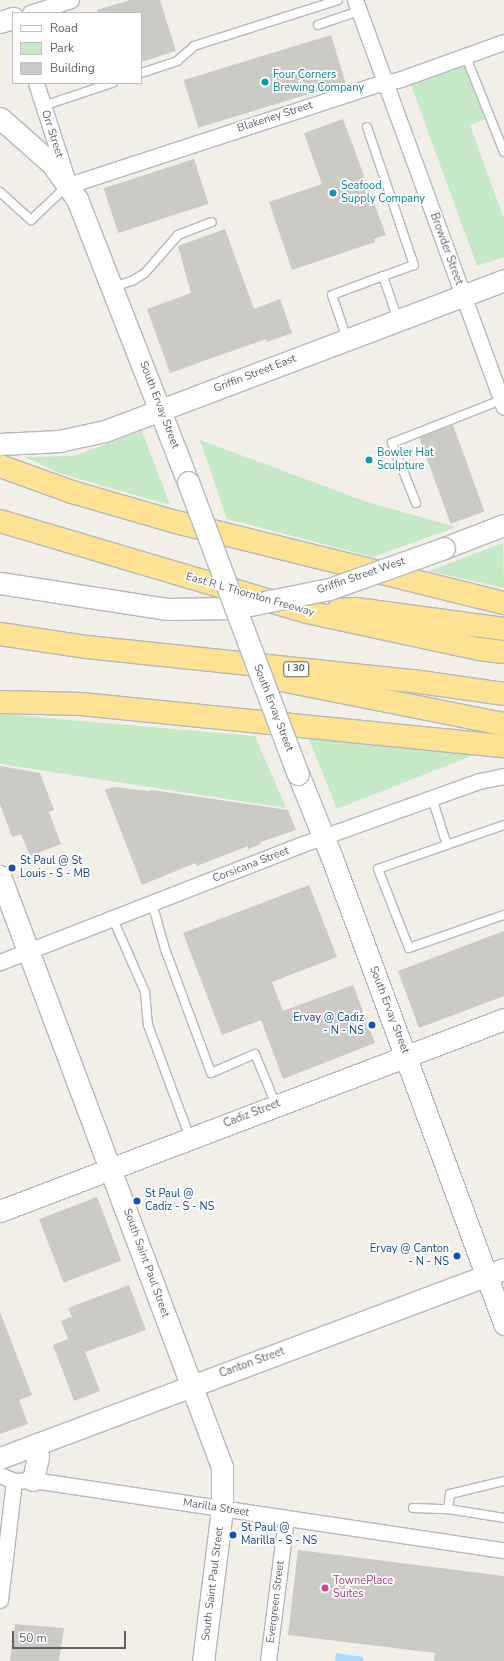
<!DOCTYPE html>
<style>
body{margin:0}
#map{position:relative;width:504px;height:1661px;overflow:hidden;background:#f1efe8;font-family:"Nunito Sans",sans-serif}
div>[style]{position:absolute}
.green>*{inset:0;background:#c5e8c5}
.water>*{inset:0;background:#aadaff}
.building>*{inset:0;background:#cccac5;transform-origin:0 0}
.roads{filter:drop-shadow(1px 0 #b5b8bc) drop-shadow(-1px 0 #b5b8bc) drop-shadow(0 1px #b5b8bc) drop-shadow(0 -1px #b5b8bc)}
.lane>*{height:8px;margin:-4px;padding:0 4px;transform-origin:4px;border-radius:4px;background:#fff}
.street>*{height:15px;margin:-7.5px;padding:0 7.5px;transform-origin:7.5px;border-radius:7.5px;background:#fff}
.secondary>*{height:21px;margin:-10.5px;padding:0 10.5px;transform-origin:10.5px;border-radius:10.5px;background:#fff}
.highway>*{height:22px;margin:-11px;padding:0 11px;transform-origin:11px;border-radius:11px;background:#fde293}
.bridges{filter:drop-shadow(1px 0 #b6babf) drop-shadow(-1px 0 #b6babf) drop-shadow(0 1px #b6babf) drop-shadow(0 -1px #b6babf)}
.secondary-bridge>*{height:21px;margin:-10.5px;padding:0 10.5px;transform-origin:10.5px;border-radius:10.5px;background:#fff}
.dots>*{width:11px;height:11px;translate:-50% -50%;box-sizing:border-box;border:2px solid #fff;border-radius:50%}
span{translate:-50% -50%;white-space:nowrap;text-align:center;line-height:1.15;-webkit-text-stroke:3.5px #fff;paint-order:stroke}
.shield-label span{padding:1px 3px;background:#fff;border:1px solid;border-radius:3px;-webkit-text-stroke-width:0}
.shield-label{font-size:10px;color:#5f6368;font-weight:700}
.culture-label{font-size:11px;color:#0d838f}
.left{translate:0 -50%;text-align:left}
.street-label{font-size:11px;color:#5f6368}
.transit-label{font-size:11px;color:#164399}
.right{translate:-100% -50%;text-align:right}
.hotel-label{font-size:11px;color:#b23c85}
.legend{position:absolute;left:12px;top:12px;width:130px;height:72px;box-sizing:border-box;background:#fff;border:1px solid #bfc1c3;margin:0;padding:5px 7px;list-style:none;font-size:12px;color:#5f6368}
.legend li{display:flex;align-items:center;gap:8px;height:20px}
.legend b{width:20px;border:1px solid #bfc1c3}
.scale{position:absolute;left:12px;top:1631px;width:114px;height:18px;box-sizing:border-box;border:2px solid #5f6368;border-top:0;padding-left:5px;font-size:12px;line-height:14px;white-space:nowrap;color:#5f6368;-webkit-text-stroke:3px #fff;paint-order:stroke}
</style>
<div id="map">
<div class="green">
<i style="clip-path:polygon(471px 64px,490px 117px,470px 125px,504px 219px,504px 257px,477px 266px,411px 85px)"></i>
<i style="clip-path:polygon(142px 431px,170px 505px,59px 473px,25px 457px,74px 456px)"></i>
<i style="clip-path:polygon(200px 440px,364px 501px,456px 527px,373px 557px,227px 519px)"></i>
<i style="clip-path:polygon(503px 543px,504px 588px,429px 571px)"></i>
<i style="clip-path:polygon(0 714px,255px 736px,286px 808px,0 764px)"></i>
<i style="clip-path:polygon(308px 737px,476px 754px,337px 809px)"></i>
</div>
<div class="water">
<i style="clip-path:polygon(336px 1653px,363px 1657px,363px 1661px,335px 1661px)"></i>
</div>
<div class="building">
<i style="clip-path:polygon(130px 0,160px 0,176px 51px,141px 62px,141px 13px,97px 13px,97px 10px)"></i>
<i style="left:331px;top:35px;width:50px;height:154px;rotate:73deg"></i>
<i style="clip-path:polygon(343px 119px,386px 235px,374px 239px,375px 242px,292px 270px,269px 202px,322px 184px,304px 133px)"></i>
<i style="left:194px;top:159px;width:47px;height:95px;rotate:72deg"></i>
<i style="clip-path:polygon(225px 229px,254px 309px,280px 299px,292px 333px,267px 342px,266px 339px,170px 373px,147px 309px,191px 293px,178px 246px)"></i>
<i style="left:453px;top:425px;width:92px;height:36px;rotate:70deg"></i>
<i style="clip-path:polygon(0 766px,40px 773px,54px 810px,49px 812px,61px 844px,30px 856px,21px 834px,12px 837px,0 804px)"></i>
<i style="clip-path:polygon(114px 787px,148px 791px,152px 790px,288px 810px,296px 830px,260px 842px,261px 844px,248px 849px,248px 846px,197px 866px,195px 863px,142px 885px,105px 790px)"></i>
<i style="clip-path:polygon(309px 885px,337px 957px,272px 982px,283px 1011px,353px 985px,375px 1043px,283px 1079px,261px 1020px,222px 1035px,183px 933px)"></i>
<i style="clip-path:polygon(504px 931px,504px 996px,419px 1028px,398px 971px)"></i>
<i style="left:97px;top:1197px;width:68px;height:62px;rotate:69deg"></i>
<i style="clip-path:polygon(129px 1285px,146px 1330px,85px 1352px,100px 1391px,74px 1401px,53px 1345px,68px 1339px,61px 1321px,72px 1317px,68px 1308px)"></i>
<i style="clip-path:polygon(0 1312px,32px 1395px,19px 1400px,28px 1424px,0 1434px)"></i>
<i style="clip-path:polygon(298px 1550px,504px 1576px,504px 1661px,434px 1661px,435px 1653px,288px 1635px)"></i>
<i style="clip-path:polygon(15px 1624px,64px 1628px,59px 1661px,10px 1661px)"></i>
</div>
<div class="roads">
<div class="lane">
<i style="left:318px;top:25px;width:43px;rotate:-18.9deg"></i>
<i style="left:466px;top:57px;width:102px;rotate:68.2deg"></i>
<i style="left:141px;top:73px;width:38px;rotate:-18deg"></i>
<i style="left:177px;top:61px;width:23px;rotate:-41deg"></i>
<i style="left:194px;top:46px;width:151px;rotate:-17.7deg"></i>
<i style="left:43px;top:106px;width:73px;rotate:-18.4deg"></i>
<i style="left:367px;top:127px;width:146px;rotate:71.2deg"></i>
<i style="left:414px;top:265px;width:33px;rotate:160deg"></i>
<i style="left:0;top:192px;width:42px;rotate:42.1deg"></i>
<i style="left:31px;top:220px;width:50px;rotate:-43.4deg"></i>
<i style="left:113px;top:287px;width:20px;rotate:-18deg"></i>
<i style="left:132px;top:281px;width:15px;rotate:-32deg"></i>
<i style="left:145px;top:273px;width:50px;rotate:-49deg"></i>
<i style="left:178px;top:235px;width:36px;rotate:-21deg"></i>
<i style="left:347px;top:339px;width:46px;rotate:-108.8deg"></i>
<i style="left:332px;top:295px;width:54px;rotate:-20.4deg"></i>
<i style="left:383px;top:276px;width:46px;rotate:71.2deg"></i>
<i style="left:416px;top:503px;width:65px;rotate:-111.8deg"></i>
<i style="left:392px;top:443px;width:117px;rotate:-21.5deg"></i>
<i style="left:432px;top:798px;width:49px;rotate:72.3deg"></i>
<i style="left:504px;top:825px;width:133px;rotate:160.8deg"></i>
<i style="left:378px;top:869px;width:85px;rotate:68.6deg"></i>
<i style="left:409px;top:948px;width:101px;rotate:-19.2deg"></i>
<i style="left:152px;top:903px;width:48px;rotate:74.2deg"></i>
<i style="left:165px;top:949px;width:132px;rotate:69.6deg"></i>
<i style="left:211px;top:1073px;width:48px;rotate:-23.4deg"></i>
<i style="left:255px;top:1054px;width:55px;rotate:67.6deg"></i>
<i style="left:113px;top:919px;width:80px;rotate:66.3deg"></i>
<i style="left:145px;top:992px;width:33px;rotate:85deg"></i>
<i style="left:148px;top:1025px;width:121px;rotate:69.6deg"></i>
<i style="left:413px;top:1508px;width:35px;rotate:2deg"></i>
<i style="left:448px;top:1509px;width:57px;rotate:9.1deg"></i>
<i style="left:448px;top:1509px;width:15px;rotate:-82deg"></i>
<i style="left:450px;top:1494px;width:56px;rotate:-13.5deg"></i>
</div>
<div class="street">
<i style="left:355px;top:0;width:433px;rotate:69.9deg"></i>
<i style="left:30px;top:13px;width:43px;rotate:-17.6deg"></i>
<i style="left:36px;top:83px;width:107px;rotate:72.1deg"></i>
<i style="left:69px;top:185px;width:318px;rotate:-18.1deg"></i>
<i style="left:371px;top:86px;width:31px;rotate:-13deg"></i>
<i style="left:401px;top:79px;width:109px;rotate:-19.8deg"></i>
<i style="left:0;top:962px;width:325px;rotate:-21.3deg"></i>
<i style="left:303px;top:844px;width:187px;rotate:-19.7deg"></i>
<i style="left:479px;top:781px;width:25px;rotate:-11deg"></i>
<i style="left:0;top:1475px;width:15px;rotate:23deg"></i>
<i style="left:14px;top:1481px;width:19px;rotate:-3deg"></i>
<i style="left:33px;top:1480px;width:476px;rotate:8.5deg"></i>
<i style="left:0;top:1600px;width:120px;rotate:-83.3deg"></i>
<i style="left:268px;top:1661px;width:143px;rotate:-82.8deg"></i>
</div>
<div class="secondary">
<i style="left:0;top:22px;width:14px;rotate:-17deg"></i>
<i style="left:0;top:118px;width:69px;rotate:41.5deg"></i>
<i style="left:52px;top:164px;width:43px;rotate:54.5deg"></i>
<i style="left:77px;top:199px;width:304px;rotate:68.6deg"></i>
<i style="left:0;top:444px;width:59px;rotate:-2.9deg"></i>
<i style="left:59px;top:441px;width:47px;rotate:-12.3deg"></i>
<i style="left:105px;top:431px;width:427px;rotate:-20.7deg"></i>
<i style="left:444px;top:548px;width:64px;rotate:-21deg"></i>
<i style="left:0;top:583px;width:170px;rotate:8.8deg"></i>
<i style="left:168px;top:609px;width:67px;rotate:-0.9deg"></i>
<i style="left:298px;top:774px;width:91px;rotate:68deg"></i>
<i style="left:332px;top:858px;width:497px;rotate:69.7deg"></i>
<i style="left:0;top:876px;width:631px;rotate:69.41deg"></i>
<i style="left:222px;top:1467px;width:42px;rotate:90deg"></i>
<i style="left:222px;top:1509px;width:153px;rotate:97.1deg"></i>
<i style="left:0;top:1211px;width:539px;rotate:-20.85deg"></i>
<i style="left:0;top:1458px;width:538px;rotate:-20.56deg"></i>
<i style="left:33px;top:1480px;width:24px;rotate:-78deg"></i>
<i style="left:38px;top:1457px;width:13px;rotate:-99deg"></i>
</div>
<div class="highway">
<i style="left:0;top:466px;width:77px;rotate:19.9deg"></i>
<i style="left:72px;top:492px;width:108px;rotate:16.1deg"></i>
<i style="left:176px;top:522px;width:338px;rotate:13.9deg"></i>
<i style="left:0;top:521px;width:320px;rotate:16.5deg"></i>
<i style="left:307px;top:612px;width:176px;rotate:12.1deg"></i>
<i style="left:479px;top:649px;width:25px;rotate:7deg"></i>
<i style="left:338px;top:610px;width:18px;rotate:-3deg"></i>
<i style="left:356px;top:609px;width:149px;rotate:7.7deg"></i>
<i style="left:0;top:634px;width:88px;rotate:8.5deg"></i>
<i style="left:87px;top:647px;width:328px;rotate:6deg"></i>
<i style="left:413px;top:681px;width:92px;rotate:8.1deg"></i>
<i style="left:281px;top:680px;width:227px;rotate:11.2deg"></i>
<i style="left:0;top:702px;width:81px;rotate:1.4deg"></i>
<i style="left:81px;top:704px;width:425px;rotate:5.7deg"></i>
</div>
</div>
<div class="bridges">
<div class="secondary-bridge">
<i style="left:188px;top:482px;width:312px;rotate:69.4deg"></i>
<i style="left:235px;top:608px;width:96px;rotate:-11.4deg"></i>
<i style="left:329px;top:589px;width:122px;rotate:-19.6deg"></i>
</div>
</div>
<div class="dots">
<i style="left:265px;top:82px;background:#0f9aa8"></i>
<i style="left:333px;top:193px;background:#0f9aa8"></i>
<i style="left:369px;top:460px;background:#0f9aa8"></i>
<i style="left:12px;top:868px;background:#1a4fb4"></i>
<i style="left:372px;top:1025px;background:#1a4fb4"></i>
<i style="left:137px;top:1201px;background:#1a4fb4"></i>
<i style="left:457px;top:1256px;background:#1a4fb4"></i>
<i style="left:233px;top:1535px;background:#1a4fb4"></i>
<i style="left:325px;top:1588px;background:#d1479c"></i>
</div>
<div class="shield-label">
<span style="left:296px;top:669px">I 30</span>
</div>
<div class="culture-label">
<span class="left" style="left:273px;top:82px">Four Corners<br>Brewing Company</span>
<span class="left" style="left:341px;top:193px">Seafood<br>Supply Company</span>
<span class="left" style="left:377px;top:460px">Bowler Hat<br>Sculpture</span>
</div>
<div class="street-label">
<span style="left:275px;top:117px;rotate:-18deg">Blakeney Street</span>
<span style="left:52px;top:134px;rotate:72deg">Orr Street</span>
<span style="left:446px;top:249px;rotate:70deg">Browder Street</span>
<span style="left:255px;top:374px;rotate:-21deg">Griffin Street East</span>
<span style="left:159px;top:405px;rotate:69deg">South Ervay Street</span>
<span style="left:361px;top:576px;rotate:-19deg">Griffin Street West</span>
<span style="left:250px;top:595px;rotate:16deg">East R L Thornton Freeway</span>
<span style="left:273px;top:708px;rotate:69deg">South Ervay Street</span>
<span style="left:251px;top:865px;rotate:-21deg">Corsicana Street</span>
<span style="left:389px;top:1010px;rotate:69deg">South Ervay Street</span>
<span style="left:252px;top:1114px;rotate:-21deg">Cadiz Street</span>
<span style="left:146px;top:1263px;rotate:70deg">South Saint Paul Street</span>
<span style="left:252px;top:1363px;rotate:-20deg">Canton Street</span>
<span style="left:216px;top:1508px;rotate:9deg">Marilla Street</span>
<span style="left:213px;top:1584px;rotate:-83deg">South Saint Paul Street</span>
<span style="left:276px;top:1602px;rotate:-83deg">Evergreen Street</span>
</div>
<div class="transit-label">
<span class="left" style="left:20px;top:868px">St Paul @ St<br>Louis - S - MB</span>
<span class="right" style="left:364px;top:1025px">Ervay @ Cadiz<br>- N - NS</span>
<span class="left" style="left:145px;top:1201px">St Paul @<br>Cadiz - S - NS</span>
<span class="right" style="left:449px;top:1256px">Ervay @ Canton<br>- N - NS</span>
<span class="left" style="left:241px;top:1535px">St Paul @<br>Marilla - S - NS</span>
</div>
<div class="hotel-label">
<span class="left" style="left:333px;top:1588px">TownePlace<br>Suites</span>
</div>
<ul class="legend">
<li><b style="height:5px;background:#fff"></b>Road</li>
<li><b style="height:11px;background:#c5e8c5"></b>Park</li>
<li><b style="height:11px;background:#cccac5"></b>Building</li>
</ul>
<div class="scale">50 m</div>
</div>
